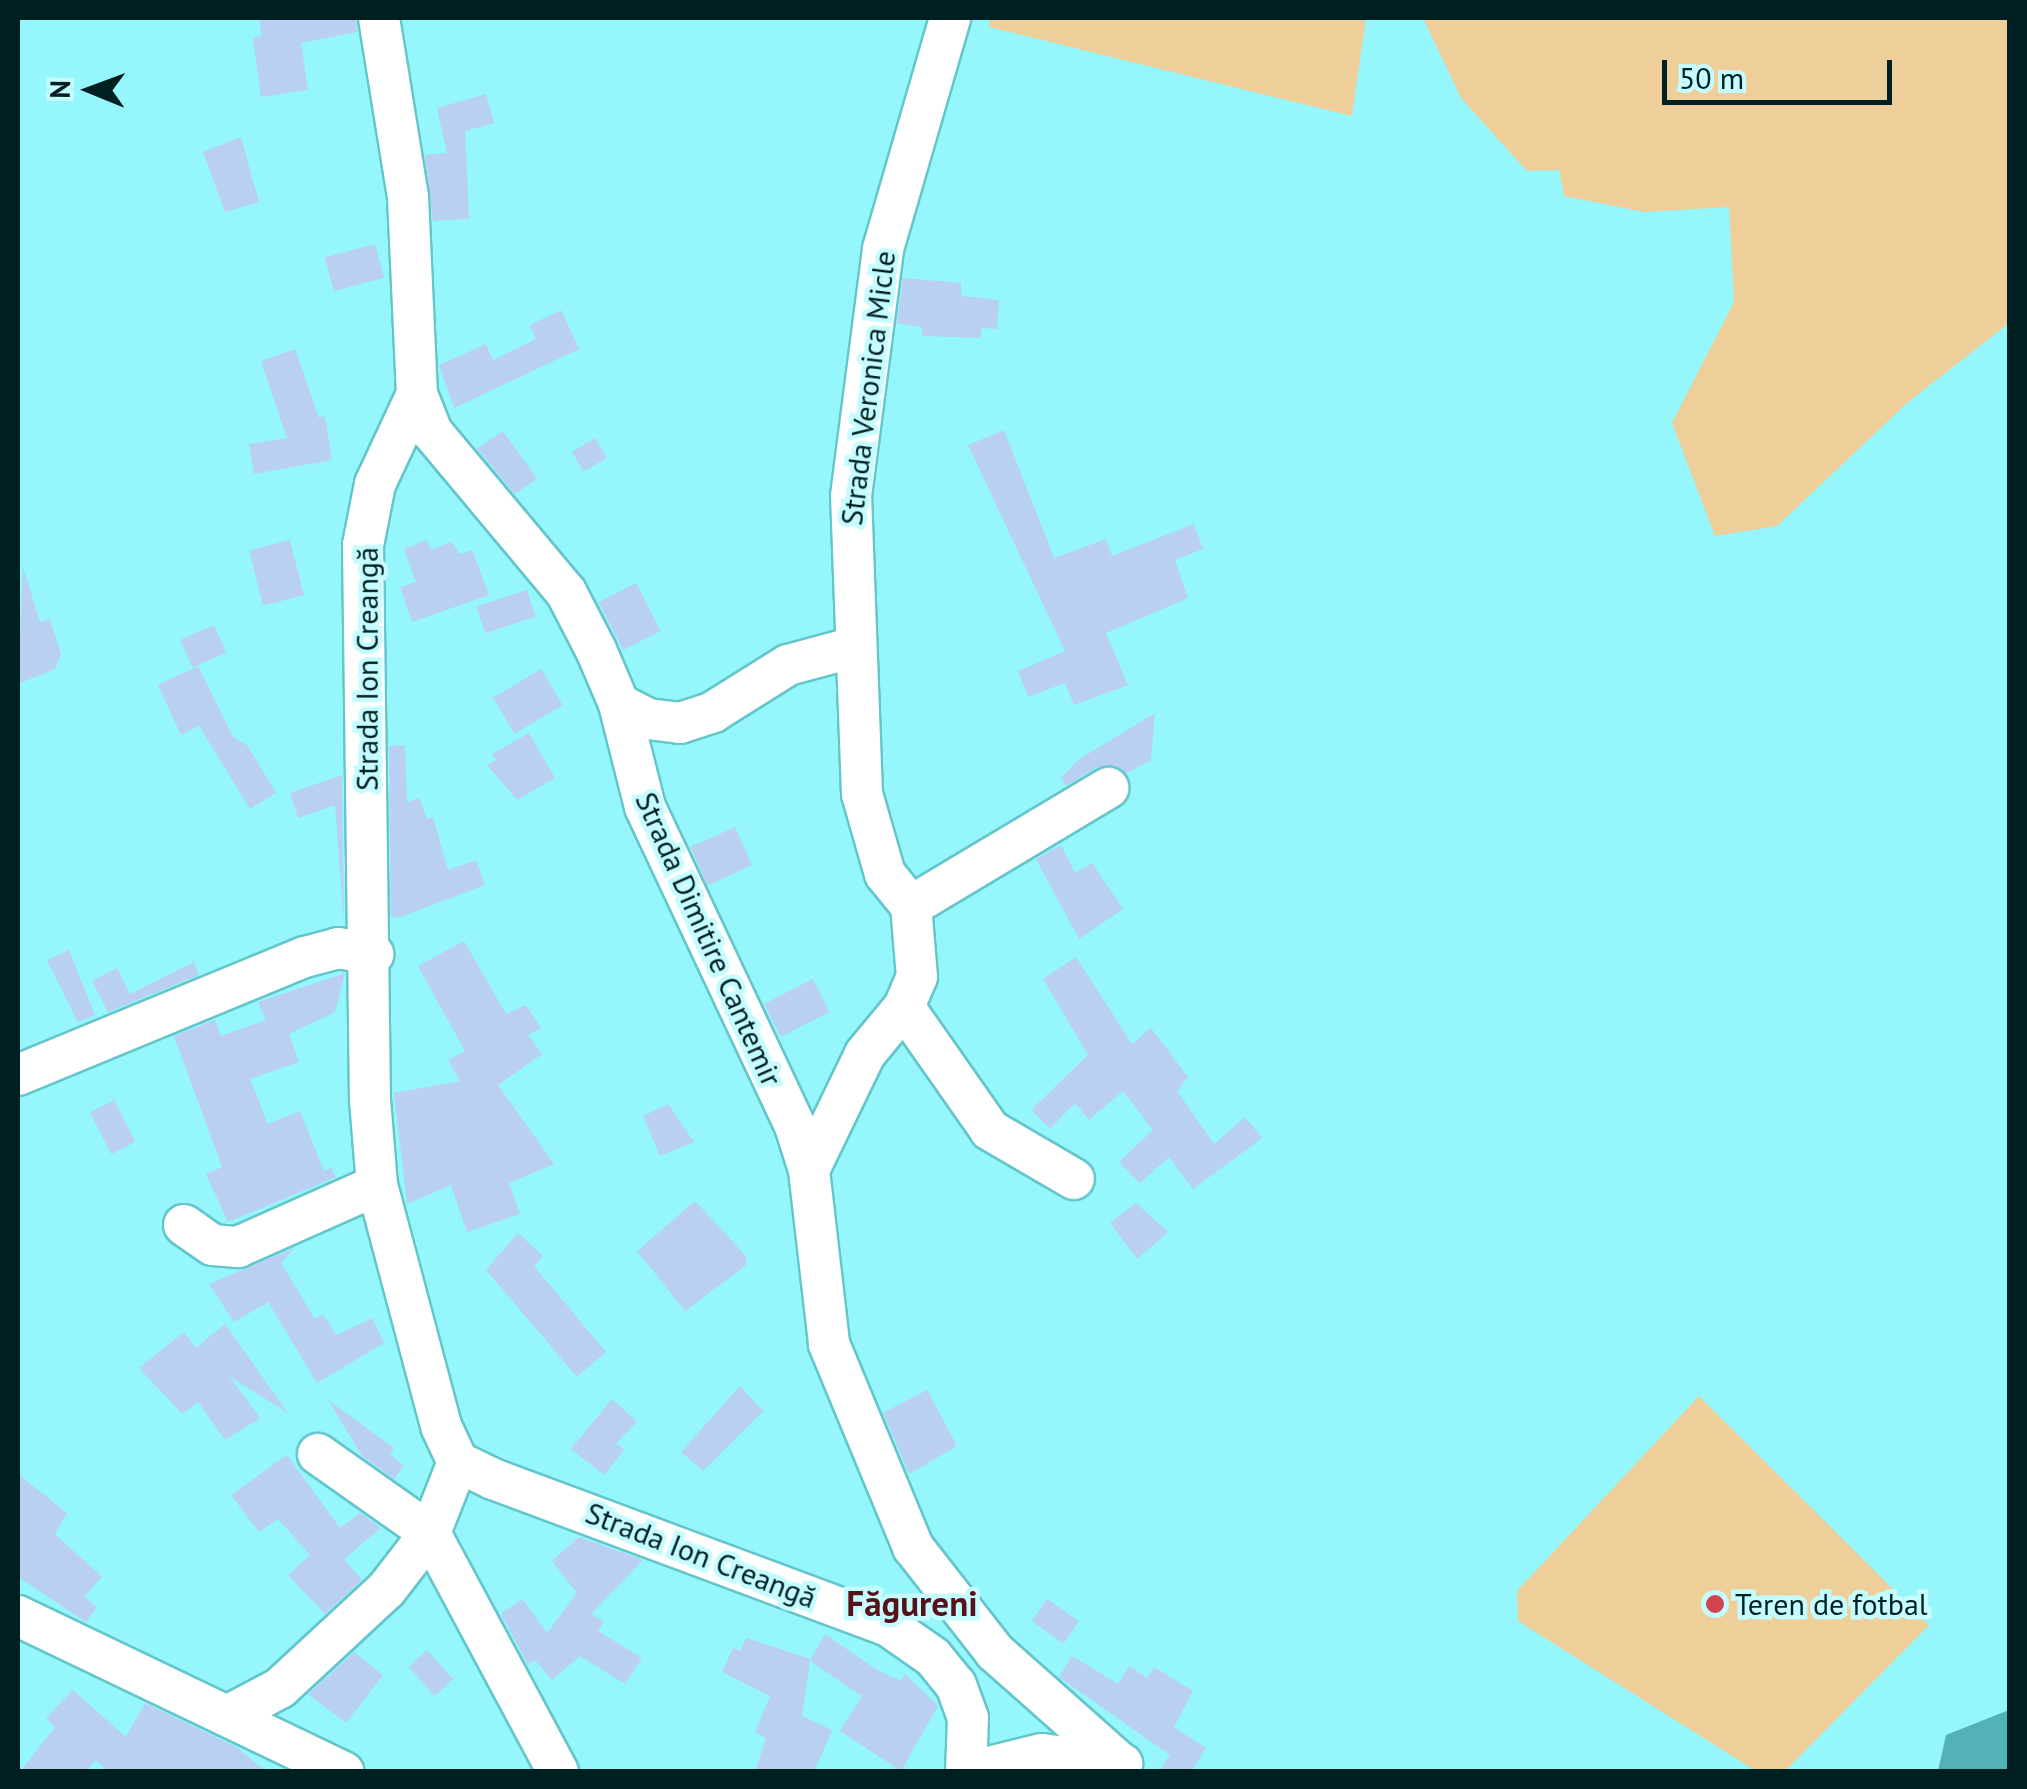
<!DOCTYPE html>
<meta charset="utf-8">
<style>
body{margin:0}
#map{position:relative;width:2027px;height:1789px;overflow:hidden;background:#95f6fb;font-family:"PT Sans",sans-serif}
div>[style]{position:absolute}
.green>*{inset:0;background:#efcf99}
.water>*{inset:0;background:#52b2b7}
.building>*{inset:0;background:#b9d0f3;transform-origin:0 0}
.roads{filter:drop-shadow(2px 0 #64c6cb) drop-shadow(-2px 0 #64c6cb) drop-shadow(0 2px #64c6cb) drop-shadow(0 -2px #64c6cb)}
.minor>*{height:40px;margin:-20px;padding:0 20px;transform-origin:20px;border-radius:20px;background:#fff}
.dots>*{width:28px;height:28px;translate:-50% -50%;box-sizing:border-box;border:5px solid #c5fcff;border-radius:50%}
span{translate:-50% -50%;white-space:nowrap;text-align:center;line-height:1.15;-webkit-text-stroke:9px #c5fcff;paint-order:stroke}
.street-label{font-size:30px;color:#001f21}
.poi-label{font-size:30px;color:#001f21}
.left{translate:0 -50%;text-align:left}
.quarter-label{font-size:35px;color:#561119;font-weight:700}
.frame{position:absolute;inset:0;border:20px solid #001f21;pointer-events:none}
.north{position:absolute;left:40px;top:40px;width:100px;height:100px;-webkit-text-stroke:8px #c5fcff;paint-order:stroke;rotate:271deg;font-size:28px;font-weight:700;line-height:40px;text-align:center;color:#001f21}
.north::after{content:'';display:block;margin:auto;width:35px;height:45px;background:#001f21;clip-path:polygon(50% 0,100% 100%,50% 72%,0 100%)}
.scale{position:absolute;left:1662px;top:60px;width:230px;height:45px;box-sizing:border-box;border:5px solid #001f21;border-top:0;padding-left:12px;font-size:30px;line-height:35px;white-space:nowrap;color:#001f21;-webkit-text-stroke:8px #c5fcff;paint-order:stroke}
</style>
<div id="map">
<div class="green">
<i style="clip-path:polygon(991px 18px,1366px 18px,1352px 116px,989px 27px)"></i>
<i style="clip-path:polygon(1423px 18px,2009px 18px,2009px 323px,1907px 403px,1777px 526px,1715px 536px,1672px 423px,1734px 302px,1729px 207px,1644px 212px,1564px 196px,1559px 170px,1527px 171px,1461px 98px)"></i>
<i style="clip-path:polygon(1699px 1396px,1929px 1625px,1785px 1771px,1756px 1771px,1518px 1621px,1517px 1591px)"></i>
</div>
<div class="water">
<i style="clip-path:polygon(2009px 1710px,2009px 1771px,1938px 1771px,1946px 1735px)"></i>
</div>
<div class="building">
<i style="clip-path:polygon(260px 18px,356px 18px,357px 32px,301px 43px,308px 90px,261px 97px,253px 38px,261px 36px)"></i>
<i style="clip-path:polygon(486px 94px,494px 123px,465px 131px,469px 219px,433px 221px,425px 155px,447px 153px,437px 108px)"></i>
<i style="clip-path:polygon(241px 137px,259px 202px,225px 212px,203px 152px)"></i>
<i style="left:375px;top:244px;width:35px;height:52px;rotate:75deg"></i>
<i style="clip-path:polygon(903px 278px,961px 283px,961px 296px,999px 300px,997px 329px,981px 328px,981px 338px,922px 336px,922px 327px,897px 323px)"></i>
<i style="clip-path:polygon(561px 310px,579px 349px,454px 408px,439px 365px,486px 344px,493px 360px,536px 339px,530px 325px)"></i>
<i style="clip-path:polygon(295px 349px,319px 418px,325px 416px,332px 460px,254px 474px,249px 444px,287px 438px,261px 361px)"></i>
<i style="clip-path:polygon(1004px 430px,1054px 558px,1106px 539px,1112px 556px,1194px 524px,1203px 549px,1175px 560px,1188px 598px,1106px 633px,1128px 685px,1074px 705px,1065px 683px,1028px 697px,1018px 671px,1065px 651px,968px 445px)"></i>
<i style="clip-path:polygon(503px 431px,537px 479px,515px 494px,477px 449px)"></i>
<i style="left:595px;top:438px;width:23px;height:27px;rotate:59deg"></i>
<i style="left:290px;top:540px;width:57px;height:42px;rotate:76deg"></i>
<i style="clip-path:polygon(427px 540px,431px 550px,451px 542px,460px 554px,472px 550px,489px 595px,412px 622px,400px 587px,416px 582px,404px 549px)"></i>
<i style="clip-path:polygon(23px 567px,40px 622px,50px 619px,61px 654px,55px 669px,18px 684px)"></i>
<i style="left:636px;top:583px;width:54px;height:42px;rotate:63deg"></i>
<i style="left:527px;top:590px;width:28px;height:53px;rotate:72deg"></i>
<i style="left:214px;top:625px;width:30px;height:37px;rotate:66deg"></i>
<i style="clip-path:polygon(198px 666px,233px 737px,247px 745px,276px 793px,250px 809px,199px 726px,181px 735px,158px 685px)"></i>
<i style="left:541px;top:669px;width:42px;height:56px;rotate:59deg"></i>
<i style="clip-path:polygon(1155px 713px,1151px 760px,1127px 773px,1097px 767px,1066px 786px,1061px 778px,1078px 760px)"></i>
<i style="clip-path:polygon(529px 733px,555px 778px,517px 800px,487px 765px,496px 760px,492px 754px)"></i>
<i style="clip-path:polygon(405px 745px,407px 802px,420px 798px,427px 819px,433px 817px,448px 870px,476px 860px,485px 885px,398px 918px,391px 916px,389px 746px)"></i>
<i style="clip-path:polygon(342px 775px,344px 925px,335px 805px,298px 818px,290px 793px)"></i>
<i style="left:735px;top:827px;width:42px;height:49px;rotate:66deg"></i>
<i style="clip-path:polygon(1061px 845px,1075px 873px,1092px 863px,1123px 909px,1079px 939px,1036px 859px)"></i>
<i style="clip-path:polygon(464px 941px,506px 1014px,526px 1005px,541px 1028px,528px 1035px,542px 1054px,498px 1085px,554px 1164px,509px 1183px,520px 1214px,467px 1232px,451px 1185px,407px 1204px,394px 1093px,460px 1081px,448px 1060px,465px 1051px,418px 966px)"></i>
<i style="clip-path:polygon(69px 950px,95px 1015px,78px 1022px,47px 960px)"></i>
<i style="clip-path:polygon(1076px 957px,1132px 1044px,1151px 1028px,1188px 1077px,1177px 1091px,1214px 1144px,1245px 1117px,1262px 1138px,1193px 1189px,1169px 1157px,1140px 1183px,1119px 1162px,1153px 1130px,1123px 1091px,1089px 1120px,1075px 1103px,1050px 1129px,1031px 1110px,1088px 1055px,1043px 979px)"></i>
<i style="clip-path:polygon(194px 962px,199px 975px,108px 1012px,92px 981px,117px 968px,130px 994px)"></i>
<i style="clip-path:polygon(345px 973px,335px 1012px,289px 1034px,299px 1062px,250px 1079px,268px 1124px,300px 1111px,324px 1171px,331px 1168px,336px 1177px,228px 1222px,206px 1174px,222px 1167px,174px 1036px,215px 1020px,221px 1036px,266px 1020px,258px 1002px)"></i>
<i style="left:813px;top:979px;width:37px;height:55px;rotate:63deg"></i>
<i style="left:114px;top:1100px;width:47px;height:27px;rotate:63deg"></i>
<i style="clip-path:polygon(668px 1104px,694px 1142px,660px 1156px,643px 1116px)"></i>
<i style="clip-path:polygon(695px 1201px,746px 1256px,746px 1265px,685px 1311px,637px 1251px)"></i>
<i style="clip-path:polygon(1136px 1203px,1168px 1232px,1137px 1259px,1110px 1223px)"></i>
<i style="clip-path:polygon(518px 1233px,543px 1256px,534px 1266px,606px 1352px,577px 1377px,486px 1270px)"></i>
<i style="clip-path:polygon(294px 1248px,281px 1263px,315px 1319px,323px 1314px,336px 1335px,372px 1318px,384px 1343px,317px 1383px,268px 1302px,234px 1322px,209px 1284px)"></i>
<i style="clip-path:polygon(225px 1324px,288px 1413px,229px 1376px,260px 1418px,225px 1440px,198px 1402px,182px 1414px,139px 1368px,184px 1332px,196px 1348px)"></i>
<i style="clip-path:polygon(740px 1386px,763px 1411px,703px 1471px,681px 1452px)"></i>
<i style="clip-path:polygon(927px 1390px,957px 1446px,909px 1474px,883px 1413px)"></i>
<i style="clip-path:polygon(612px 1399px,637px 1422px,616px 1443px,624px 1450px,604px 1475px,571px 1449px)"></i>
<i style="clip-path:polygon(328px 1400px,394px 1448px,390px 1454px,404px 1466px,394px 1479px,362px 1456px)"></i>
<i style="clip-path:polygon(287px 1455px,340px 1528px,360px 1513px,381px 1528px,344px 1559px,362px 1580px,325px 1614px,288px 1575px,310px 1555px,278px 1519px,259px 1532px,231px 1495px)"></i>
<i style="clip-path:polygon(18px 1474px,67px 1513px,55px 1534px,102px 1577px,84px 1597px,97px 1607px,86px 1622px,18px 1577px)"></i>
<i style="clip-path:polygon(579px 1537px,643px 1560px,591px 1614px,604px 1622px,598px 1631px,642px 1658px,625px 1684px,580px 1656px,552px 1680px,535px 1660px,528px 1665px,501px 1614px,522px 1599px,547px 1633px,577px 1593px,552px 1561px)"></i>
<i style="left:1047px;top:1599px;width:39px;height:27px;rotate:35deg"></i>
<i style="clip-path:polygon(825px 1634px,877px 1670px,901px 1681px,905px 1674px,938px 1706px,901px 1771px,840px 1731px,862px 1696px,810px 1661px,802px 1716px,832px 1730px,820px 1759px,812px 1772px,755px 1772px,766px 1738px,755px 1732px,770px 1696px,722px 1672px,733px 1648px,740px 1651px,746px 1638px,811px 1659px)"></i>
<i style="left:427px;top:1650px;width:39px;height:25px;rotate:48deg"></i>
<i style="clip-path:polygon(354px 1652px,383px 1675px,346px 1723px,308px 1694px)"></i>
<i style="clip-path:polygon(1072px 1656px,1118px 1684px,1129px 1666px,1147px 1678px,1154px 1667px,1193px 1691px,1174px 1727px,1206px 1748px,1191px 1772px,1159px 1772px,1170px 1755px,1059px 1677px)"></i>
<i style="clip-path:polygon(73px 1690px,126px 1737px,145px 1703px,238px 1748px,266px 1772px,109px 1772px,96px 1760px,86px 1772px,20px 1772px,55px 1727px,46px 1718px)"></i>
</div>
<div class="roads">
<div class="minor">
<i style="left:379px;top:18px;width:181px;rotate:80.8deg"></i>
<i style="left:408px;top:197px;width:197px;rotate:87.4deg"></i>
<i style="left:417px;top:394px;width:41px;rotate:68.5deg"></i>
<i style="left:432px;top:432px;width:209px;rotate:50.1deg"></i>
<i style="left:566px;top:592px;width:65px;rotate:62.7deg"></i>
<i style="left:596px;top:650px;width:59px;rotate:66.9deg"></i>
<i style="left:619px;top:704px;width:106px;rotate:75.8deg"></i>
<i style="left:645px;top:807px;width:353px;rotate:64.8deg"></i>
<i style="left:795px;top:1126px;width:46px;rotate:72.3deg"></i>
<i style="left:809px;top:1170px;width:175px;rotate:83.4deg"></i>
<i style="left:829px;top:1344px;width:220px;rotate:67.5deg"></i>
<i style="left:913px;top:1547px;width:133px;rotate:52deg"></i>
<i style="left:995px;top:1652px;width:166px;rotate:41.6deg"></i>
<i style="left:417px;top:394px;width:99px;rotate:115deg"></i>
<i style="left:375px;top:484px;width:62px;rotate:101.1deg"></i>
<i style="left:363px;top:545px;width:555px;rotate:89.28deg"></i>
<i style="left:370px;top:1100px;width:85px;rotate:85.3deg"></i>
<i style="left:377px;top:1185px;width:249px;rotate:75.1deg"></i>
<i style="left:441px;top:1426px;width:40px;rotate:65deg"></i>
<i style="left:458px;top:1462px;width:39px;rotate:26deg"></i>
<i style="left:493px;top:1479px;width:424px;rotate:20.4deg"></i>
<i style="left:890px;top:1627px;width:52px;rotate:34.9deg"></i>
<i style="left:933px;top:1657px;width:36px;rotate:51deg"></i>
<i style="left:956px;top:1685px;width:35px;rotate:70deg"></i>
<i style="left:968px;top:1718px;width:54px;rotate:92.1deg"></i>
<i style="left:619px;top:704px;width:33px;rotate:27deg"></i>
<i style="left:648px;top:719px;width:32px;rotate:7deg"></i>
<i style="left:680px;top:723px;width:35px;rotate:-18deg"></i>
<i style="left:713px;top:712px;width:89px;rotate:-32.1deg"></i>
<i style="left:788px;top:665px;width:65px;rotate:-15.1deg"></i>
<i style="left:911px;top:906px;width:230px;rotate:-30.9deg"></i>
<i style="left:904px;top:1007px;width:150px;rotate:55deg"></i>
<i style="left:990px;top:1130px;width:97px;rotate:30.3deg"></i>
<i style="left:18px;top:1075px;width:310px;rotate:-22.4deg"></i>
<i style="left:305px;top:957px;width:34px;rotate:-15deg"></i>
<i style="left:338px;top:948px;width:36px;rotate:10deg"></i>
<i style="left:809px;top:1170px;width:129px;rotate:-64.2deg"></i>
<i style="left:865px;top:1054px;width:61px;rotate:-50.3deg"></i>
<i style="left:904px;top:1007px;width:33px;rotate:-67deg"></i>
<i style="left:917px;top:977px;width:71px;rotate:-94.8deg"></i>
<i style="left:911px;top:906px;width:41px;rotate:-129.1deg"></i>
<i style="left:885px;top:874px;width:83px;rotate:-106deg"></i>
<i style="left:862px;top:794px;width:298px;rotate:-92.1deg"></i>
<i style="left:851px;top:496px;width:249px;rotate:-82.6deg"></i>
<i style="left:883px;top:249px;width:241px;rotate:-73.8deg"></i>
<i style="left:184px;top:1225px;width:35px;rotate:35deg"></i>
<i style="left:213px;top:1245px;width:25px;rotate:5deg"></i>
<i style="left:238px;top:1247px;width:152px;rotate:-24deg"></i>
<i style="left:318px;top:1454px;width:137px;rotate:35.2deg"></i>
<i style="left:430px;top:1533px;width:271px;rotate:61.8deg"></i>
<i style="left:18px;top:1616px;width:361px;rotate:25.6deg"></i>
<i style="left:229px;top:1715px;width:58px;rotate:-27.9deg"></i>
<i style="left:280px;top:1688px;width:144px;rotate:-42.8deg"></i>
<i style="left:386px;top:1590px;width:72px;rotate:-52.3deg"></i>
<i style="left:430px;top:1533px;width:76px;rotate:-68.5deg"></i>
<i style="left:969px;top:1772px;width:75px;rotate:-13.9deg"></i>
<i style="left:1042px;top:1754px;width:81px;rotate:7.1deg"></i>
</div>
</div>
<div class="dots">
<i style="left:1715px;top:1604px;background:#d34350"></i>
</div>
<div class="street-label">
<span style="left:868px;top:388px;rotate:-83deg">Strada Veronica Micle</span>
<span style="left:367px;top:669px;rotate:-90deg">Strada Ion Creangă</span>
<span style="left:709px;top:939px;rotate:66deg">Strada Dimitire Cantemir</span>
<span style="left:701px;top:1555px;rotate:21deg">Strada Ion Creangă</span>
</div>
<div class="poi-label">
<span class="left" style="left:1735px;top:1604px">Teren de fotbal</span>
</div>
<div class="quarter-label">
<span style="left:912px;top:1603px">Făgureni</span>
</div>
<div class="frame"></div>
<div class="north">N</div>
<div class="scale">50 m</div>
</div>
